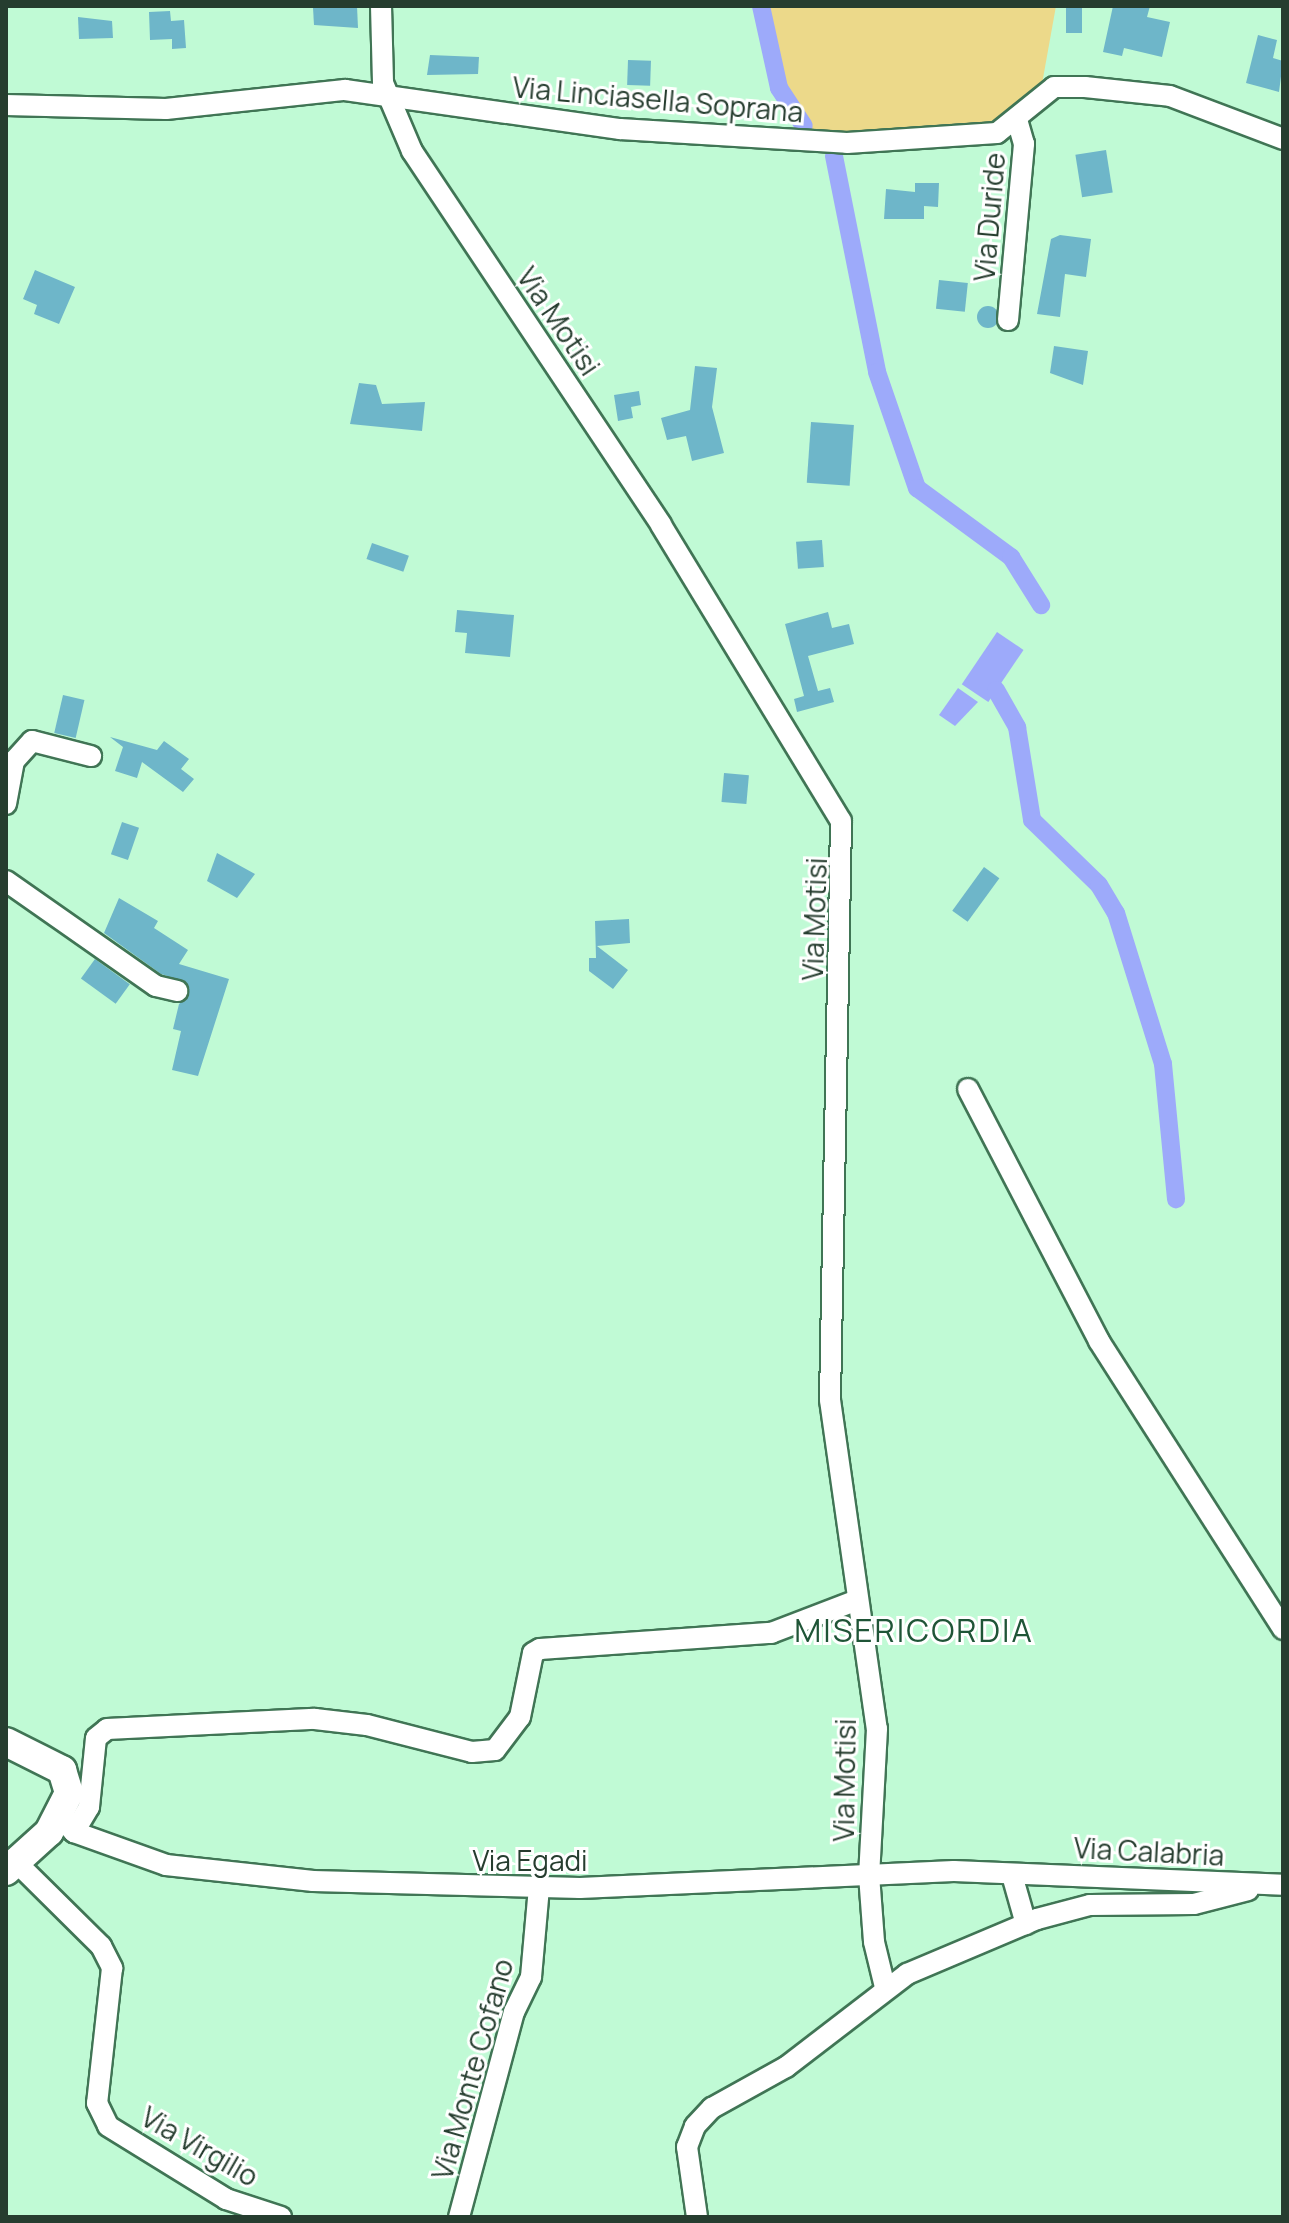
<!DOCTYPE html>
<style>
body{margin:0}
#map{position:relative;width:1289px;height:2223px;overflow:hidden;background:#c0fad5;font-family:Manrope,sans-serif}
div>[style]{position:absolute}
.green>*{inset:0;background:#ecd98a}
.water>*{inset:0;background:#9daafa;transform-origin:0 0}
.canal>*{height:18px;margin:-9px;padding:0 9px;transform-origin:9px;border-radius:9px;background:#9daafa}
.building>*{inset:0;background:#6eb6c9;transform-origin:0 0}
.round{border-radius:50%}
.roads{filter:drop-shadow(2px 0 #407555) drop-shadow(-2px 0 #407555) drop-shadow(0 2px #407555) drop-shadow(0 -2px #407555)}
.minor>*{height:20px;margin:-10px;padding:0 10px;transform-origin:10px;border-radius:10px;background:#fff}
.secondary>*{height:28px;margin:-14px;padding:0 14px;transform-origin:14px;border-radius:14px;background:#fff}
span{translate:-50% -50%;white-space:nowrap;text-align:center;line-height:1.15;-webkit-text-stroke:6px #fff;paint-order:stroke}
.street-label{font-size:28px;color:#263d2f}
.quarter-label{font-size:32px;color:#1f5537;letter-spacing:2px}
.frame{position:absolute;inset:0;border:8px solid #263d2f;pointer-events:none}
</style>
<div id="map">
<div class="green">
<i style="clip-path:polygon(761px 6px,1056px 6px,1040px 95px,997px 133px,821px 141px,793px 115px,779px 88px)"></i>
</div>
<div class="water">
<i style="left:997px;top:632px;width:32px;height:63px;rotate:34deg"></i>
<i style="clip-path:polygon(958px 688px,978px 702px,955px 726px,939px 715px)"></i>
</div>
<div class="canal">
<i style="left:761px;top:6px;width:84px;rotate:77.6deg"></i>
<i style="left:779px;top:88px;width:45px;rotate:56.7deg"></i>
<i style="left:834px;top:156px;width:220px;rotate:78.7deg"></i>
<i style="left:877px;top:372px;width:123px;rotate:71deg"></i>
<i style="left:917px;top:488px;width:117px;rotate:36.3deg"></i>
<i style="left:1011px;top:557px;width:57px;rotate:58deg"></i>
<i style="left:996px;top:690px;width:43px;rotate:60.4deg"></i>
<i style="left:1017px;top:727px;width:94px;rotate:80.8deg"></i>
<i style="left:1032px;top:820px;width:93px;rotate:44.1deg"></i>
<i style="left:1099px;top:885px;width:33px;rotate:59deg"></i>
<i style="left:1116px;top:913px;width:158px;rotate:72.7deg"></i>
<i style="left:1163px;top:1064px;width:136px;rotate:84.5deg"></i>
</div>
<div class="building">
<i style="clip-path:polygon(357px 6px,358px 28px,314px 25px,313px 8px)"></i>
<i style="left:1066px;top:6px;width:16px;height:27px"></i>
<i style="clip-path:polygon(1113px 6px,1150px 6px,1147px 17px,1170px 22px,1162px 57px,1124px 48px,1122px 56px,1103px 52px)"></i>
<i style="clip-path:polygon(170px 11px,171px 21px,184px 20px,186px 48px,172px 49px,172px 39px,150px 40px,149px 12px)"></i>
<i style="clip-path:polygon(78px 17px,112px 21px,113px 38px,79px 39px)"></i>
<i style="clip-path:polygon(1258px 35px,1277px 40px,1273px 58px,1283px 61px,1279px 92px,1246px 83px)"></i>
<i style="clip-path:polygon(430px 55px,479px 57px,478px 74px,427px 75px)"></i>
<i style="left:628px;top:60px;width:23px;height:25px;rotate:2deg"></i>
<i style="left:1106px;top:150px;width:43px;height:31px;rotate:81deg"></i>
<i style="clip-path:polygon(915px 183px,939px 183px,938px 207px,924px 206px,924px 219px,884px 219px,886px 189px,915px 192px)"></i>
<i style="clip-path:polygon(1060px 235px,1091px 239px,1086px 277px,1065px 274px,1060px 317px,1037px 314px,1051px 239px)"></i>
<i style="clip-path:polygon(35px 270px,75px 287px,59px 324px,34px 314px,37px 305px,23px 299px)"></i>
<i style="left:939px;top:280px;width:29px;height:29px;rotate:6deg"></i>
<i class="round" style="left:977px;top:306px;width:22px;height:22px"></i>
<i style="clip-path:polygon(1054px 346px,1088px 351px,1083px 385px,1050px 373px)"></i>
<i style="clip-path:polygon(695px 366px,717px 368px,712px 407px,724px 453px,692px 461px,686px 436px,667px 440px,661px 418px,690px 410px)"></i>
<i style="clip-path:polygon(359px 383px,376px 385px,382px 404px,425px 402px,422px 431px,350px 424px)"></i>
<i style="clip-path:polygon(639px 391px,641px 405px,631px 407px,633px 418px,618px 421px,614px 395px)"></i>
<i style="left:811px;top:422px;width:43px;height:61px;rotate:4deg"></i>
<i style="left:822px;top:540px;width:27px;height:26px;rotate:86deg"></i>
<i style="left:372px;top:543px;width:39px;height:17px;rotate:19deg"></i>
<i style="clip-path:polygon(457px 610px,514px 615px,510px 657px,465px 653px,467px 633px,455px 632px)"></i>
<i style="clip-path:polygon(828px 612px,832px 628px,849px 624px,854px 644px,808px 656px,818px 691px,830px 688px,834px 702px,797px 712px,794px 699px,804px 696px,785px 624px)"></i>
<i style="left:63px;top:695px;width:22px;height:39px;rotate:13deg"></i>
<i style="clip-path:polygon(110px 737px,157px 750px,164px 741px,189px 759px,181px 769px,194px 779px,183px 792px,142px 762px,137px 778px,115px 771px,123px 747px)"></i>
<i style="left:724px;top:773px;width:25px;height:29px;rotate:5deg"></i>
<i style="left:122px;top:822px;width:18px;height:34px;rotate:19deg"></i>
<i style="clip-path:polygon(217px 853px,255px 874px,237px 898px,207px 881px)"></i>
<i style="left:984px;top:867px;width:19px;height:54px;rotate:36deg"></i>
<i style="clip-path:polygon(119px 898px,158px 921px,154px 928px,188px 950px,179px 964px,229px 979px,198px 1076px,172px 1070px,181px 1031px,173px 1029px,179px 1004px,189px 995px,186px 982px,161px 974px,104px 933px)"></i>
<i style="clip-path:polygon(629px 919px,630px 943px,597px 946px,628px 970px,613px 989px,589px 971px,589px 958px,596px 958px,595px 921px)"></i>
<i style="left:95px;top:959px;width:43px;height:24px;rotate:36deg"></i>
</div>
<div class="roads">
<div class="minor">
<i style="left:381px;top:6px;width:77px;rotate:88.5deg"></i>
<i style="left:383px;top:83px;width:74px;rotate:66.9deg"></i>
<i style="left:412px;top:151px;width:449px;rotate:56.3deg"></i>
<i style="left:661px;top:525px;width:346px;rotate:58.7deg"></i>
<i style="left:841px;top:821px;width:579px;rotate:91.09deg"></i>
<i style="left:830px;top:1400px;width:332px;rotate:81.9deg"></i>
<i style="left:877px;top:1729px;width:146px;rotate:93.1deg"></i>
<i style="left:869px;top:1875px;width:67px;rotate:85.7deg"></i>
<i style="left:874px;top:1942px;width:46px;rotate:76.3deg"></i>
<i style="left:6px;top:105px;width:160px;rotate:1.4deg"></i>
<i style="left:166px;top:109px;width:180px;rotate:-6.1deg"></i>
<i style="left:345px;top:90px;width:278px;rotate:8.1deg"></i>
<i style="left:620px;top:129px;width:227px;rotate:3.5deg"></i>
<i style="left:847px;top:143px;width:150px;rotate:-3.8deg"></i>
<i style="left:997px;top:133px;width:73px;rotate:-38.9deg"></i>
<i style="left:1054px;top:87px;width:31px"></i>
<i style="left:1085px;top:87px;width:85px;rotate:6deg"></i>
<i style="left:1170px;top:96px;width:121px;rotate:20.8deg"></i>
<i style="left:1008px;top:320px;width:177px;rotate:-84.8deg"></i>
<i style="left:1024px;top:144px;width:26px;rotate:-106deg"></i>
<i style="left:6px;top:804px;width:44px;rotate:-79.5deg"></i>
<i style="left:14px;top:761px;width:27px;rotate:-48deg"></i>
<i style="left:32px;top:741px;width:61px;rotate:14.3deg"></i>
<i style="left:6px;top:881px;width:183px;rotate:35deg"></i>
<i style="left:156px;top:986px;width:22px;rotate:13deg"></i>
<i style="left:968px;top:1089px;width:284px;rotate:62.5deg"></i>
<i style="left:1099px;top:1341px;width:342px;rotate:57.4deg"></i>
<i style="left:60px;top:1817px;width:21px;rotate:47deg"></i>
<i style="left:74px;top:1832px;width:98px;rotate:19.7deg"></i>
<i style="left:166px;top:1865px;width:148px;rotate:6.2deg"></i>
<i style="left:313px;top:1881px;width:267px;rotate:1.5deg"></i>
<i style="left:580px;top:1888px;width:374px;rotate:-2.6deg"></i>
<i style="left:954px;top:1871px;width:329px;rotate:2.4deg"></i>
<i style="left:74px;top:1832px;width:29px;rotate:-59deg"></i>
<i style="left:89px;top:1807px;width:69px;rotate:-84.2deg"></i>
<i style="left:96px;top:1738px;width:14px;rotate:-39deg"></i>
<i style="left:107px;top:1729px;width:208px;rotate:-2.8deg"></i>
<i style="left:315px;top:1719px;width:52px;rotate:6.6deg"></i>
<i style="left:367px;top:1725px;width:108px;rotate:14.4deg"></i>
<i style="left:472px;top:1752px;width:23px;rotate:-5deg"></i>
<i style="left:495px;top:1750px;width:41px;rotate:-52.9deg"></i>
<i style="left:520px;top:1717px;width:65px;rotate:-78.5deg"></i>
<i style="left:533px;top:1653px;width:8px;rotate:-30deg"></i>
<i style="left:540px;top:1649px;width:232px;rotate:-4deg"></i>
<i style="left:771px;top:1633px;width:90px;rotate:-20.9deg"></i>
<i style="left:16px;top:1862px;width:120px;rotate:44.7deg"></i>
<i style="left:101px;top:1946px;width:25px;rotate:63deg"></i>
<i style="left:112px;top:1968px;width:136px;rotate:96.3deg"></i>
<i style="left:97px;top:2103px;width:25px;rotate:64deg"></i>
<i style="left:108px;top:2126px;width:139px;rotate:31.7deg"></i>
<i style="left:226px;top:2199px;width:58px;rotate:18.1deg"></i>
<i style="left:1012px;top:1875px;width:51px;rotate:74.1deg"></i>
<i style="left:459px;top:2217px;width:212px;rotate:-75deg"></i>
<i style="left:514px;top:2012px;width:39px;rotate:-64deg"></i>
<i style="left:531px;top:1977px;width:89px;rotate:-84.9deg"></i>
<i style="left:697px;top:2217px;width:71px;rotate:-98.1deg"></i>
<i style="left:687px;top:2147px;width:22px;rotate:-69deg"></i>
<i style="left:695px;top:2126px;width:25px;rotate:-47deg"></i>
<i style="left:712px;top:2108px;width:85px;rotate:-29deg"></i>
<i style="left:786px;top:2067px;width:153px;rotate:-37.5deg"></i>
<i style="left:907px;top:1974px;width:141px;rotate:-22.9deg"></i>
<i style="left:1037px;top:1919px;width:55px;rotate:-14.8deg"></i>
<i style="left:1090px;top:1905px;width:104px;rotate:-0.6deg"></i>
<i style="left:1194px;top:1904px;width:56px;rotate:-14.5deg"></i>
</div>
<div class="secondary">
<i style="left:6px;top:1742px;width:63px;rotate:26.6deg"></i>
<i style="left:62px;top:1770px;width:24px;rotate:73deg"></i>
<i style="left:69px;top:1793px;width:44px;rotate:117.1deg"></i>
<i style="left:49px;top:1832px;width:58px;rotate:137.8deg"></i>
</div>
</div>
<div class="street-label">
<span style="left:658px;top:99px;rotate:5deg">Via Linciasella Soprana</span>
<span style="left:989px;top:217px;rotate:-85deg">Via Duride</span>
<span style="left:559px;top:321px;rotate:56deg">Via Motisi</span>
<span style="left:814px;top:919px;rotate:-88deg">Via Motisi</span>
<span style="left:844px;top:1780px;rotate:-89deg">Via Motisi</span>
<span style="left:1149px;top:1851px;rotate:3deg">Via Calabria</span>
<span style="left:530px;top:1860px">Via Egadi</span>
<span style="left:472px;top:2069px;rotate:-74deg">Via Monte Cofano</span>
<span style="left:200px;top:2146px;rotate:30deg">Via Virgilio</span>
</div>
<div class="quarter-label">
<span style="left:914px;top:1630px">MISERICORDIA</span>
</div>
<div class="frame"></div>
</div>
